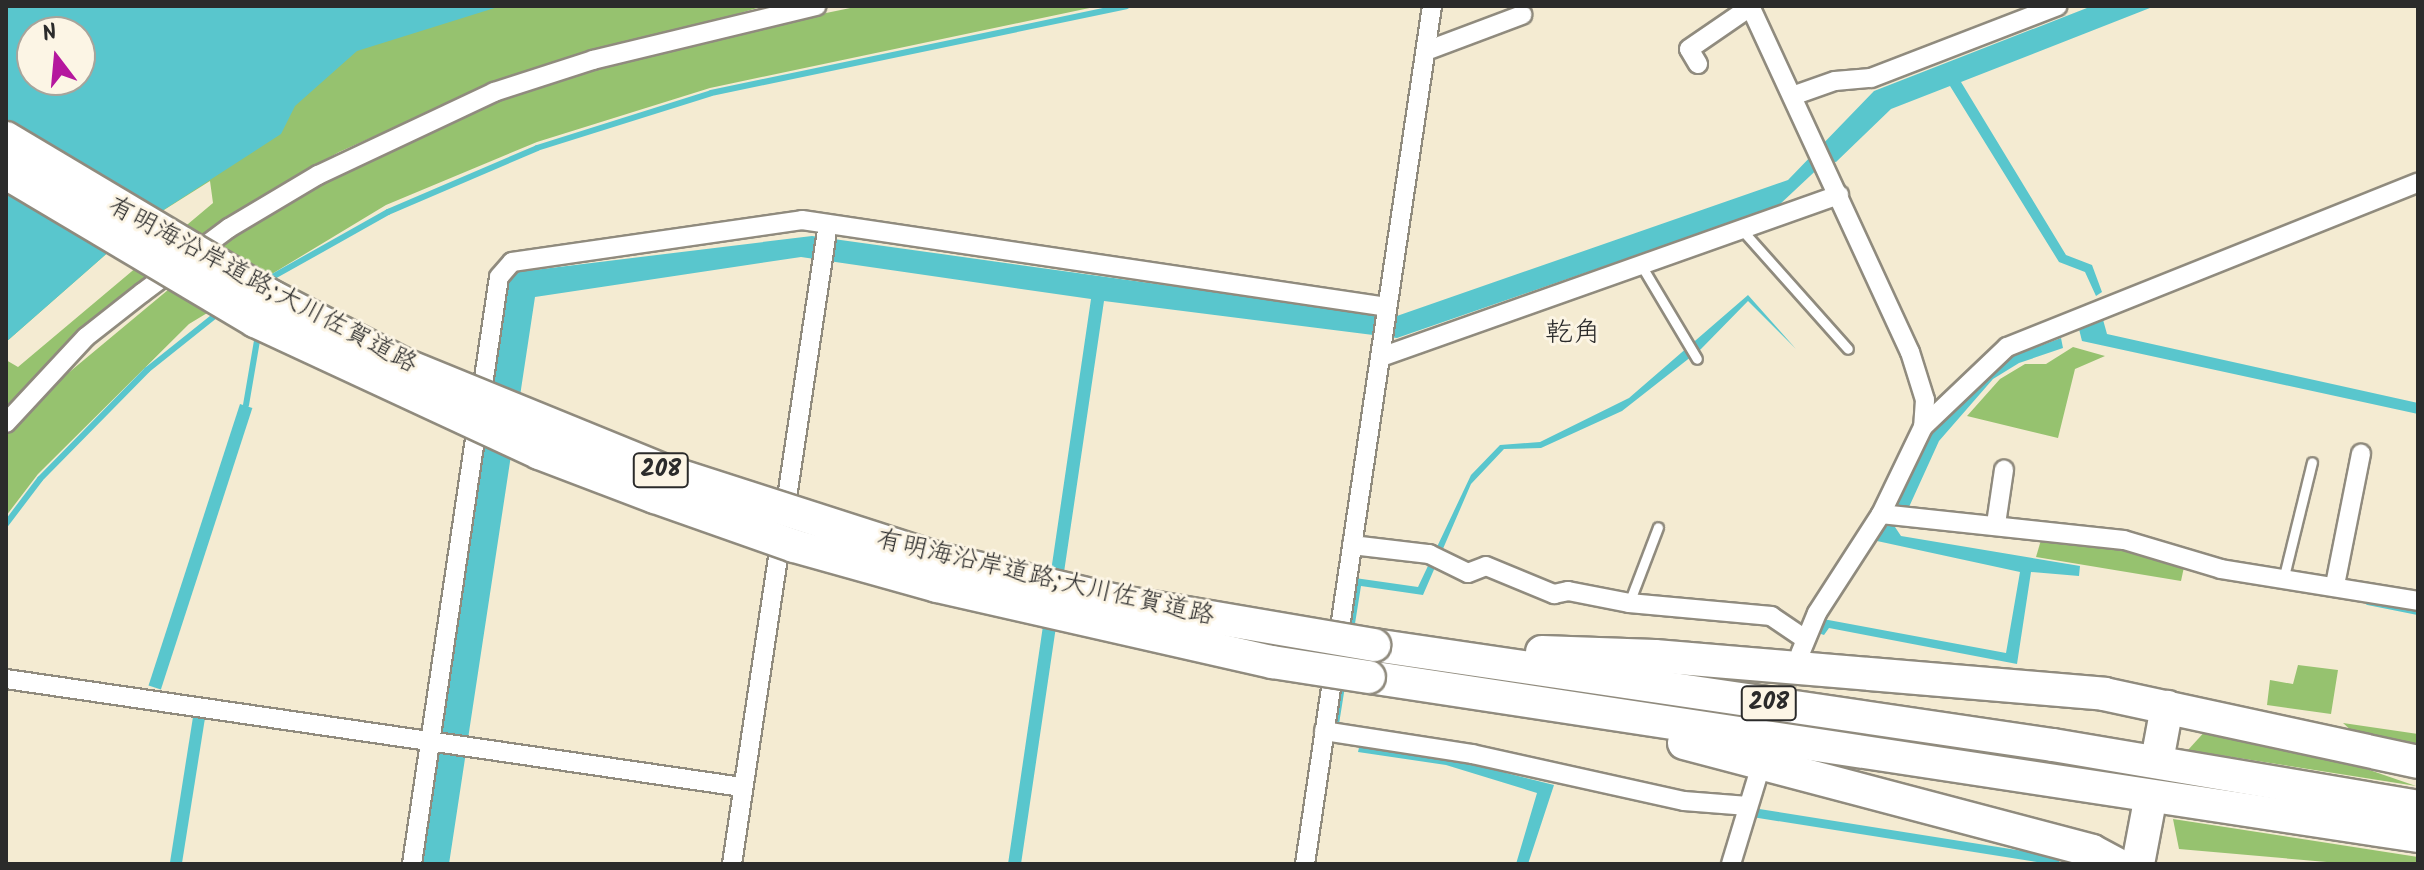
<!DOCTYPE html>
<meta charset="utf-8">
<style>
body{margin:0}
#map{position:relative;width:2424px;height:870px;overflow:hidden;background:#f4ebd2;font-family:Kalam,"Klee One",sans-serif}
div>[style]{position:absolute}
.green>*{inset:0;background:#96c26f}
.water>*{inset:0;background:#59c6cd;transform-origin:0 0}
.stream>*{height:6px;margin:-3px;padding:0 3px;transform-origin:3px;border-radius:3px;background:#59c6cd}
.minor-tunnel>*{height:18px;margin-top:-9px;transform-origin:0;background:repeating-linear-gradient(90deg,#ccc5b1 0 18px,transparent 0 27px)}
.roads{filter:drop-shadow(2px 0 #908b7e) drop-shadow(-2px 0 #908b7e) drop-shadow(0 2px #908b7e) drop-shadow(0 -2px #908b7e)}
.service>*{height:9px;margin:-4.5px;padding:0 4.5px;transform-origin:4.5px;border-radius:4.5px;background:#fff}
.minor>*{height:18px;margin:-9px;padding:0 9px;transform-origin:9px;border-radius:9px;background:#fff}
.motorway>*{height:32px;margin:-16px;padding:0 16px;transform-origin:16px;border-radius:16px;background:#fff}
.bridges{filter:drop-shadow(2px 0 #908b7e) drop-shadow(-2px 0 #908b7e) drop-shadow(0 2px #908b7e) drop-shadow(0 -2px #908b7e)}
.motorway-bridge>*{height:32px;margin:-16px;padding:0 16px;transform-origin:16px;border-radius:16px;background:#fff}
span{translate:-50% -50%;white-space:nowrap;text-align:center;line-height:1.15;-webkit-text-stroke:6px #fcf5e5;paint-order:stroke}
.shield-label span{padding:2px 6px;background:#fcf5e5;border:2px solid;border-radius:6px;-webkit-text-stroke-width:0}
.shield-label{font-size:24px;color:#2b2b2b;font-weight:700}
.street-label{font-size:26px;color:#2b2b2b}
.neighbourhood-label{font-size:28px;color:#2b2b2b}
.frame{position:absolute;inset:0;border:8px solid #2b2b2b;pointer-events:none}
.north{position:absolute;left:16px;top:16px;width:80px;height:80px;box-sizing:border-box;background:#fcf5e5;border:2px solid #a8a49b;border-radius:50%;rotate:344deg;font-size:22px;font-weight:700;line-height:32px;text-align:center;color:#2b2b2b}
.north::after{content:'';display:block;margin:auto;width:28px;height:36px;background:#b5179e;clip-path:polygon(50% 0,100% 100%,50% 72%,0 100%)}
</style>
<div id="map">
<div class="green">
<i style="clip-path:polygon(408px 6px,764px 6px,481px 89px,339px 152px,223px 219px,108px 307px,6px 408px,6px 360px,18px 367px,213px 203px,210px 181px,137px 227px,6px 342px,6px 242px)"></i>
<i style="clip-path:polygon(860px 6px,1099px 6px,710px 88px,537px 142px,386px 205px,189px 324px,38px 474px,6px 516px,6px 432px,25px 409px,234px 235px,326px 180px,490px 103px,686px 42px)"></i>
<i style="clip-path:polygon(2073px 347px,2105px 356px,2075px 369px,2058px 438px,1967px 416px,2000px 379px,2025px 364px,2046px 364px)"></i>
<i style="clip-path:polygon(2041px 540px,2128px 549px,2184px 567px,2181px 581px,2036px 557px)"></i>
<i style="clip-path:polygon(2298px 665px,2338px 670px,2331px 714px,2267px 705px,2270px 680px,2293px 684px)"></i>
<i style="clip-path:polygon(2343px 723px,2418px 734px,2418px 748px,2353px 732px)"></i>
<i style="clip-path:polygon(2208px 728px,2288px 742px,2416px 786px,2188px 750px)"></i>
<i style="clip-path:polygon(2173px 819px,2418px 857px,2418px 864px,2350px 864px,2179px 849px)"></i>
</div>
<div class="water">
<i style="clip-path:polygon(evenodd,6px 6px,501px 6px,357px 51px,295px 106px,281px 134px,137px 227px,6px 342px,6px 6px,32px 32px,80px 32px,80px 80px,32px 80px,32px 32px)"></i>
<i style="clip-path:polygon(2092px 6px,2155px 6px,1961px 82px,2066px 255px,2092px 265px,2102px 292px,2096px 296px,2085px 272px,2059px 262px,1950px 86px,1891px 109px,1836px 162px,1826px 161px,1778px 206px,1397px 338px,1104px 301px,1021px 864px,1008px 864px,1091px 299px,801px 257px,535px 297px,449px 864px,422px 864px,510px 277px,518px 272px,812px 236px,1394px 317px,1788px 180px,1874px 91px)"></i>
<i style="clip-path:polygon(1748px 295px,1796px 349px,1748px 301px,1701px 349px,1622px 411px,1541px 448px,1504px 449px,1471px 484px,1423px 595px,1361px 586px,1339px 724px,1333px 723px,1355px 578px,1418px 587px,1471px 475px,1500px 445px,1540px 442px,1629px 398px)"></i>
<i style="clip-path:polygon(2102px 316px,2107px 334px,2418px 403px,2418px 414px,2082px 341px,2079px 329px)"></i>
<i style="clip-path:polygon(2061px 338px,2063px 348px,2019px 363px,1993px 379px,1939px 441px,1909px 507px,1900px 507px,1896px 501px,1930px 433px,2003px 360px)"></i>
<i style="left:240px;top:404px;width:13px;height:296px;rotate:18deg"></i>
<i style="clip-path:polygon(1893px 524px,1901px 536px,2080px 566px,2079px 576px,2031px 572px,2017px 664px,1829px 628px,1824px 635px,1815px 632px,1823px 619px,2006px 653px,2020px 572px,1877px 541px,1879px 529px)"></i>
<i style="left:193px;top:717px;width:12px;height:149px;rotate:9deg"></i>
<i style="clip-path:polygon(1360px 743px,1447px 758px,1554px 785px,1528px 864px,1516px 864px,1537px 793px,1446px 765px,1358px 752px)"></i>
<i style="clip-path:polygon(1753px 808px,2060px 857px,2059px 864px,2050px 864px,1752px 817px)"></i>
</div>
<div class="stream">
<i style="left:267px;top:280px;width:139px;rotate:-29.3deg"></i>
<i style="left:388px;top:212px;width:162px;rotate:-23.2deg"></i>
<i style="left:537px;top:148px;width:182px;rotate:-17.5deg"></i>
<i style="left:711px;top:93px;width:424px;rotate:-11.8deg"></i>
<i style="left:246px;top:405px;width:71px;rotate:-80.3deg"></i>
<i style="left:6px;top:524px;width:56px;rotate:-52.9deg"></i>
<i style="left:40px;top:479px;width:153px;rotate:-45.5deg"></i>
<i style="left:147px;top:370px;width:95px;rotate:-38.6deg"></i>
<i style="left:2368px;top:602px;width:51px;rotate:11.3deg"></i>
</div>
<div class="minor-tunnel">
<i style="left:1766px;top:745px;width:90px;rotate:-70deg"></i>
</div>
<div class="roads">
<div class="service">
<i style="left:1742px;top:230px;width:159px;rotate:48.3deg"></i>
<i style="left:1641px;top:265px;width:109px;rotate:59.2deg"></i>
<i style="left:2284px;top:576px;width:117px;rotate:-76.2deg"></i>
<i style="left:1629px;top:603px;width:81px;rotate:-69.1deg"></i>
</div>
<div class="minor">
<i style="left:1750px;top:6px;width:381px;rotate:65.2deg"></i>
<i style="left:1910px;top:352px;width:50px;rotate:72.6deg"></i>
<i style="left:1925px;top:400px;width:27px;rotate:94deg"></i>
<i style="left:1923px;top:427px;width:97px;rotate:115.8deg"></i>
<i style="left:1881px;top:514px;width:118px;rotate:122.9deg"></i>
<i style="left:1817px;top:613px;width:44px;rotate:112.5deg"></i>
<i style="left:1426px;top:51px;width:103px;rotate:-20.6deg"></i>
<i style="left:1698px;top:64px;width:17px;rotate:-121deg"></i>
<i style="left:1689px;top:49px;width:74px;rotate:-34.5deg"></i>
<i style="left:1795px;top:95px;width:42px;rotate:-19.3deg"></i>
<i style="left:1835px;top:81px;width:36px;rotate:-5deg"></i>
<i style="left:1871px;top:78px;width:200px;rotate:-21.1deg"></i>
<i style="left:1381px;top:357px;width:486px;rotate:-19.5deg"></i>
<i style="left:6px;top:423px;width:117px;rotate:-47.1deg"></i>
<i style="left:86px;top:337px;width:71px;rotate:-38.2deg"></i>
<i style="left:142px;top:293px;width:109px;rotate:-36.8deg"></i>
<i style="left:229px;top:228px;width:104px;rotate:-30.8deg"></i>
<i style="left:318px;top:175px;width:195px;rotate:-25.2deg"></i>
<i style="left:494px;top:92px;width:104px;rotate:-17.9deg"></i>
<i style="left:593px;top:60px;width:230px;rotate:-13.6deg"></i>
<i style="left:1923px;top:427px;width:116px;rotate:-43.6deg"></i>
<i style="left:2007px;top:347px;width:443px;rotate:-21.8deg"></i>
<i style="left:1881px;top:514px;width:244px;rotate:6.1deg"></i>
<i style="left:2124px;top:540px;width:101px;rotate:16.6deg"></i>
<i style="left:2221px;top:569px;width:200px;rotate:9.2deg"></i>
<i style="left:1996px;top:524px;width:55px;rotate:-81.6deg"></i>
<i style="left:1352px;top:545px;width:78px;rotate:6.7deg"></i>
<i style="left:1429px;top:554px;width:43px;rotate:26deg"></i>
<i style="left:1468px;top:573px;width:19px;rotate:-21deg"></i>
<i style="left:1486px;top:566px;width:74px;rotate:22.4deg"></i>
<i style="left:1554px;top:594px;width:14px;rotate:-12deg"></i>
<i style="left:1568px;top:591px;width:62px;rotate:11.1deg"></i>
<i style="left:1629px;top:603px;width:143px;rotate:5.2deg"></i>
<i style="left:1771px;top:616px;width:41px;rotate:34.1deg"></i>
<i style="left:2335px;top:585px;width:134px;rotate:-78.8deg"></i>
<i style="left:6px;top:679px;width:744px;rotate:8.35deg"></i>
<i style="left:1324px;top:731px;width:150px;rotate:8.8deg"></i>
<i style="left:1472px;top:754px;width:217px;rotate:12.5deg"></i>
<i style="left:1684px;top:801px;width:64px;rotate:4.5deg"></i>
<i style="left:412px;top:864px;width:593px;rotate:-81.57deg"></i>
<i style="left:499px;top:277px;width:20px;rotate:-49deg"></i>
<i style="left:512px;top:262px;width:293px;rotate:-8.2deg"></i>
<i style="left:802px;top:220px;width:591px;rotate:8.46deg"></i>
<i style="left:732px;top:864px;width:647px;rotate:-81.47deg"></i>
<i style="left:1305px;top:864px;width:867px;rotate:-81.58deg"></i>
<i style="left:1731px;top:864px;width:93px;rotate:-73.1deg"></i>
</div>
<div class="motorway">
<i style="left:1374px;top:645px;width:686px;rotate:8.38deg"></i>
<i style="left:2053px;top:745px;width:370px;rotate:9.6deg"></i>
<i style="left:1542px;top:652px;width:113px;rotate:2deg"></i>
<i style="left:1655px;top:656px;width:451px;rotate:4.8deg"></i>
<i style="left:2104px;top:694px;width:321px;rotate:12.2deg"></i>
<i style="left:1369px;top:677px;width:1061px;rotate:8.62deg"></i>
<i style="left:1684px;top:743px;width:422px;rotate:14.8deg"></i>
<i style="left:2092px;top:851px;width:27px;rotate:28deg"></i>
<i style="left:2159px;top:750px;width:44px;rotate:-79.5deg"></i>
<i style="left:2138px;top:864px;width:54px;rotate:-79.3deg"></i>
</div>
</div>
<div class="bridges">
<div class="motorway-bridge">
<i style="left:6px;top:138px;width:311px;rotate:30.8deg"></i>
<i style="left:273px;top:297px;width:146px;rotate:27.3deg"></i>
<i style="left:403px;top:364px;width:283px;rotate:22.2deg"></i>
<i style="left:665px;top:471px;width:292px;rotate:17.8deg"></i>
<i style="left:943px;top:560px;width:178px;rotate:13.3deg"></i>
<i style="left:1116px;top:601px;width:262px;rotate:9.7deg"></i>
<i style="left:6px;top:173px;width:290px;rotate:30.7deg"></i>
<i style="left:255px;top:321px;width:313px;rotate:24.9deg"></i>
<i style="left:539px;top:453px;width:124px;rotate:20.8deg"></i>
<i style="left:655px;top:497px;width:147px;rotate:19.4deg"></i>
<i style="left:794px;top:546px;width:148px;rotate:15.6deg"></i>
<i style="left:937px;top:586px;width:344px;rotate:12.8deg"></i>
<i style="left:1272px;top:662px;width:98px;rotate:8.8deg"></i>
</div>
</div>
<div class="shield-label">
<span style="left:661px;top:470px">208</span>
<span style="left:1769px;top:703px">208</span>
</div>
<div class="street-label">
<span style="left:262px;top:286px;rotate:28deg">有明海沿岸道路;大川佐賀道路</span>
<span style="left:1045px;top:579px;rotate:13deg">有明海沿岸道路;大川佐賀道路</span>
</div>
<div class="neighbourhood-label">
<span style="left:1573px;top:334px">乾角</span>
</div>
<div class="frame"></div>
<div class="north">N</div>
</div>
